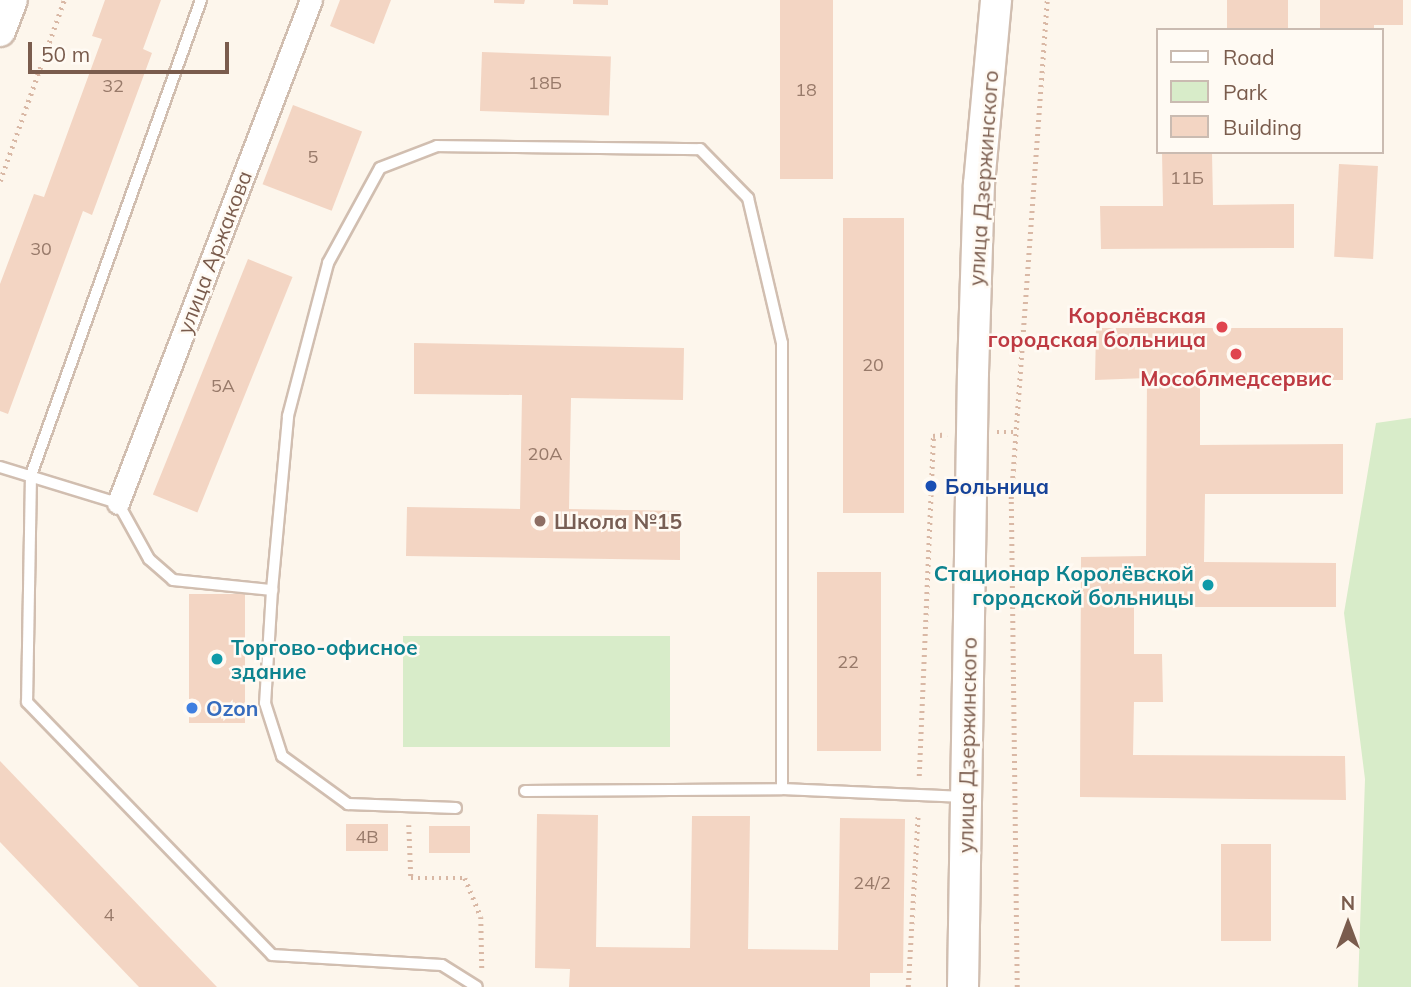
<!DOCTYPE html>
<meta charset="utf-8">
<style>
body{margin:0}
#map{position:relative;width:1411px;height:987px;overflow:hidden;background:#fdf6ec;font-family:Mulish,sans-serif}
div>[style]{position:absolute}
.green>*{inset:0;background:#d8ecc9;transform-origin:0 0}
.building>*{inset:0;background:#f3d5c3;transform-origin:0 0}
.path>*{height:4.5px;margin-top:-2.25px;transform-origin:0;background:repeating-linear-gradient(90deg,#d9b8a5 0 2px,transparent 0 7px)}
.roads{filter:drop-shadow(2px 0 #d1beb0) drop-shadow(-2px 0 #d1beb0) drop-shadow(0 2px #d1beb0) drop-shadow(0 -2px #d1beb0)}
.lane>*{height:10px;margin:-5px;padding:0 5px;transform-origin:5px;border-radius:5px;background:#fff}
.street>*{height:21px;margin:-10.5px;padding:0 10.5px;transform-origin:10.5px;border-radius:10.5px;background:#fff}
.secondary>*{height:30px;margin:-15px;padding:0 15px;transform-origin:15px;border-radius:15px;background:#fff}
.dots>*{width:19px;height:19px;translate:-50% -50%;box-sizing:border-box;border:4px solid #fffaf3;border-radius:50%}
span{translate:-50% -50%;white-space:nowrap;text-align:center;line-height:1.15;-webkit-text-stroke:5px #fffaf3;paint-order:stroke}
.number-label{font-size:18px;color:#987a6a}
.number-label span{-webkit-text-stroke-width:0}
.street-label{font-size:21px;color:#7a5c4d}
.health-label{font-size:21px;color:#be3a42;font-weight:700}
.right{translate:-100% -50%;text-align:right}
.transit-label{font-size:21px;color:#164399;font-weight:700}
.left{translate:0 -50%;text-align:left}
.education-label{font-size:21px;color:#785e54;font-weight:700}
.culture-label{font-size:21px;color:#0d838f;font-weight:700}
.shop-label{font-size:21px;color:#366cbe;font-weight:700}
.legend{position:absolute;left:1156px;top:28px;width:228px;height:126px;box-sizing:border-box;background:#fffaf3;border:2px solid #cabbb1;margin:0;padding:9px 12px;list-style:none;font-size:21px;color:#7a5c4d}
.legend li{display:flex;align-items:center;gap:14px;height:35px}
.legend b{width:35px;border:2px solid #cabbb1}
.north{position:absolute;left:1313px;top:889px;width:70px;height:70px;-webkit-text-stroke:5px #fffaf3;paint-order:stroke;rotate:0deg;font-size:19px;font-weight:700;line-height:28px;text-align:center;color:#7a5c4d}
.north::after{content:'';display:block;margin:auto;width:24px;height:32px;background:#7a5c4d;clip-path:polygon(50% 0,100% 100%,50% 72%,0 100%)}
.scale{position:absolute;left:28px;top:42px;width:201px;height:32px;box-sizing:border-box;border:4px solid #7a5c4d;border-top:0;padding-left:9px;font-size:21px;line-height:24px;white-space:nowrap;color:#7a5c4d;-webkit-text-stroke:5px #fffaf3;paint-order:stroke}
</style>
<div id="map">
<div class="green">
<i style="clip-path:polygon(1411px 418px,1411px 987px,1358px 987px,1365px 779px,1344px 613px,1376px 423px)"></i>
<i style="left:403px;top:636px;width:267px;height:111px"></i>
</div>
<div class="building">
<i style="clip-path:polygon(105px 0,161px 0,143px 49px,152px 53px,92px 215px,83px 211px,8px 414px,0 411px,0 284px,34px 194px,44px 197px,102px 39px,92px 36px)"></i>
<i style="clip-path:polygon(340px 0,391px 0,374px 44px,330px 26px)"></i>
<i style="clip-path:polygon(494px 0,525px 0,524px 4px,494px 3px)"></i>
<i style="clip-path:polygon(573px 0,608px 0,608px 5px,573px 4px)"></i>
<i style="left:780px;top:0;width:53px;height:179px"></i>
<i style="left:1227px;top:0;width:61px;height:30px"></i>
<i style="clip-path:polygon(1320px 0,1403px 0,1403px 25px,1374px 25px,1374px 30px,1320px 30px)"></i>
<i style="left:482px;top:52px;width:129px;height:59px;rotate:2deg"></i>
<i style="left:293px;top:105px;width:74px;height:85px;rotate:21deg"></i>
<i style="clip-path:polygon(1162px 152px,1212px 152px,1213px 205px,1294px 204px,1294px 248px,1101px 249px,1100px 206px,1163px 206px)"></i>
<i style="left:1339px;top:164px;width:39px;height:93px;rotate:3deg"></i>
<i style="left:843px;top:218px;width:61px;height:295px"></i>
<i style="left:248px;top:259px;width:48px;height:254px;rotate:22deg"></i>
<i style="clip-path:polygon(1096px 328px,1343px 328px,1343px 380px,1200px 380px,1200px 445px,1343px 444px,1343px 494px,1205px 494px,1204px 562px,1336px 563px,1336px 607px,1134px 607px,1134px 654px,1162px 654px,1163px 702px,1134px 702px,1133px 755px,1345px 756px,1346px 800px,1080px 797px,1081px 557px,1146px 556px,1147px 378px,1095px 380px)"></i>
<i style="clip-path:polygon(414px 343px,684px 348px,683px 400px,571px 398px,569px 509px,680px 511px,680px 560px,406px 556px,407px 507px,520px 509px,522px 395px,414px 394px)"></i>
<i style="left:881px;top:572px;width:179px;height:64px;rotate:90deg"></i>
<i style="left:245px;top:594px;width:129px;height:56px;rotate:90deg"></i>
<i style="clip-path:polygon(0 761px,217px 987px,139px 987px,0 842px)"></i>
<i style="clip-path:polygon(537px 814px,598px 815px,596px 947px,690px 948px,692px 816px,750px 816px,748px 949px,838px 950px,840px 818px,905px 819px,903px 973px,870px 973px,870px 987px,569px 987px,570px 969px,535px 968px)"></i>
<i style="left:346px;top:824px;width:42px;height:27px"></i>
<i style="left:429px;top:826px;width:41px;height:27px"></i>
<i style="left:1221px;top:844px;width:50px;height:97px"></i>
</div>
<div class="path">
<i style="left:0;top:181px;width:192px;rotate:-70.5deg"></i>
<i style="left:997px;top:432px;width:19px"></i>
<i style="left:919px;top:776px;width:340px;rotate:-87.6deg"></i>
<i style="left:933px;top:436px;width:14px;rotate:-8deg"></i>
<i style="left:409px;top:825px;width:53px;rotate:87.8deg"></i>
<i style="left:411px;top:878px;width:54px"></i>
<i style="left:465px;top:878px;width:42px;rotate:67.7deg"></i>
<i style="left:481px;top:917px;width:52px;rotate:88.9deg"></i>
<i style="left:908px;top:987px;width:174px;rotate:-86.7deg"></i>
<i style="left:1017px;top:987px;width:488px;rotate:-90.7deg"></i>
<i style="left:1011px;top:499px;width:500px;rotate:-85.87deg"></i>
</div>
<div class="roads">
<div class="lane">
<i style="left:201px;top:0;width:505px;rotate:109.69deg"></i>
<i style="left:31px;top:475px;width:227px;rotate:91deg"></i>
<i style="left:27px;top:702px;width:352px;rotate:45.9deg"></i>
<i style="left:272px;top:955px;width:170px;rotate:3.4deg"></i>
<i style="left:442px;top:965px;width:41px;rotate:32.2deg"></i>
<i style="left:0;top:467px;width:123px;rotate:17deg"></i>
<i style="left:118px;top:503px;width:64px;rotate:61deg"></i>
<i style="left:149px;top:559px;width:32px;rotate:41deg"></i>
<i style="left:173px;top:580px;width:100px;rotate:5.8deg"></i>
<i style="left:272px;top:590px;width:113px;rotate:93.5deg"></i>
<i style="left:265px;top:703px;width:56px;rotate:72.2deg"></i>
<i style="left:282px;top:756px;width:82px;rotate:36deg"></i>
<i style="left:348px;top:804px;width:108px;rotate:2.1deg"></i>
<i style="left:272px;top:590px;width:175px;rotate:-84.7deg"></i>
<i style="left:288px;top:416px;width:158px;rotate:-75.3deg"></i>
<i style="left:328px;top:263px;width:108px;rotate:-61.3deg"></i>
<i style="left:380px;top:168px;width:61px;rotate:-21.1deg"></i>
<i style="left:437px;top:146px;width:263px;rotate:0.7deg"></i>
<i style="left:700px;top:149px;width:69px;rotate:45.6deg"></i>
<i style="left:748px;top:198px;width:149px;rotate:76.8deg"></i>
<i style="left:782px;top:343px;width:446px;rotate:90deg"></i>
<i style="left:782px;top:789px;width:183px;rotate:2.5deg"></i>
<i style="left:525px;top:791px;width:257px;rotate:-0.4deg"></i>
</div>
<div class="street">
<i style="left:118px;top:503px;width:539px;rotate:-69.01deg"></i>
</div>
<div class="secondary">
<i style="left:0;top:31px;width:33px;rotate:-69deg"></i>
<i style="left:963px;top:987px;width:614px;rotate:-89.07deg"></i>
<i style="left:973px;top:373px;width:189px;rotate:-88.2deg"></i>
<i style="left:979px;top:184px;width:185px;rotate:-84.7deg"></i>
</div>
</div>
<div class="dots">
<i style="left:1222px;top:327px;background:#e0444e"></i>
<i style="left:1236px;top:354px;background:#e0444e"></i>
<i style="left:931px;top:486px;background:#1a4fb4"></i>
<i style="left:540px;top:521px;background:#8d6e63"></i>
<i style="left:1208px;top:585px;background:#0f9aa8"></i>
<i style="left:217px;top:659px;background:#0f9aa8"></i>
<i style="left:192px;top:708px;background:#3f7fe0"></i>
</div>
<div class="number-label">
<span style="left:545px;top:83px">18Б</span>
<span style="left:113px;top:86px">32</span>
<span style="left:806px;top:90px">18</span>
<span style="left:313px;top:157px">5</span>
<span style="left:1187px;top:178px">11Б</span>
<span style="left:41px;top:249px">30</span>
<span style="left:873px;top:365px">20</span>
<span style="left:223px;top:386px">5А</span>
<span style="left:545px;top:454px">20А</span>
<span style="left:848px;top:662px">22</span>
<span style="left:367px;top:837px">4В</span>
<span style="left:872px;top:883px">24/2</span>
<span style="left:109px;top:915px">4</span>
</div>
<div class="street-label">
<span style="left:983px;top:178px;rotate:-86deg">улица Дзержинского</span>
<span style="left:214px;top:252px;rotate:-69deg">улица Аржакова</span>
<span style="left:967px;top:745px;rotate:-89deg">улица Дзержинского</span>
</div>
<div class="health-label">
<span class="right" style="left:1206px;top:327px">Королёвская<br>городская больница</span>
<span style="left:1236px;top:378px">Мособлмедсервис</span>
</div>
<div class="transit-label">
<span class="left" style="left:945px;top:486px">Больница</span>
</div>
<div class="education-label">
<span class="left" style="left:554px;top:521px">Школа №15</span>
</div>
<div class="culture-label">
<span class="right" style="left:1194px;top:585px">Стационар Королёвской<br>городской больницы</span>
<span class="left" style="left:231px;top:659px">Торгово-офисное<br>здание</span>
</div>
<div class="shop-label">
<span class="left" style="left:206px;top:708px">Ozon</span>
</div>
<ul class="legend">
<li><b style="height:9px;background:#fff"></b>Road</li>
<li><b style="height:19px;background:#d8ecc9"></b>Park</li>
<li><b style="height:19px;background:#f3d5c3"></b>Building</li>
</ul>
<div class="north">N</div>
<div class="scale">50 m</div>
</div>
